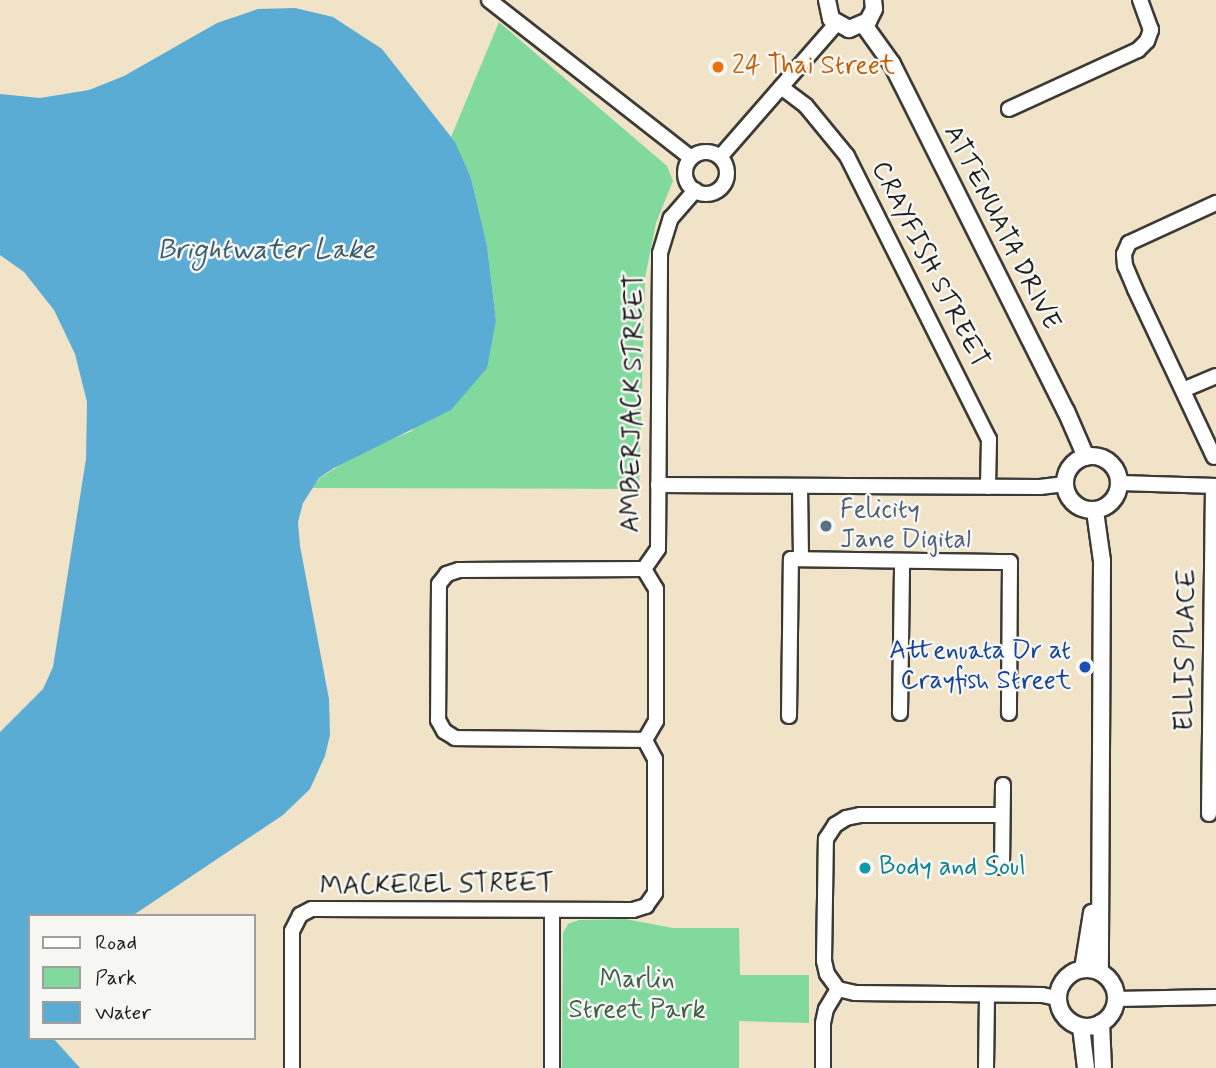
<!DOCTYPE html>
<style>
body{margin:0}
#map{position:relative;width:1216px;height:1068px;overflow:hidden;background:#f0e3c8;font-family:Mynerve,sans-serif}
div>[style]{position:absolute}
.green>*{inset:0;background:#82d99d}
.water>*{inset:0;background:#5aacd5}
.roads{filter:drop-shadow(2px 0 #3c3a36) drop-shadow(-2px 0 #3c3a36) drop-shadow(0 2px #3c3a36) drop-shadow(0 -2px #3c3a36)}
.minor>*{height:14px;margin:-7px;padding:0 7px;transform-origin:7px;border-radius:7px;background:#fff}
.minor>.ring{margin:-7px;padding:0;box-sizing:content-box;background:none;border:14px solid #fff;border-radius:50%}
.tertiary>*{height:16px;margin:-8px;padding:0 8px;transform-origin:8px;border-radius:8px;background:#fff}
.tertiary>.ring{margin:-8px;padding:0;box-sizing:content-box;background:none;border:16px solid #fff;border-radius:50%}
.dots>*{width:19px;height:19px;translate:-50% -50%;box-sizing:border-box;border:4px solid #f6f6f2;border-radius:50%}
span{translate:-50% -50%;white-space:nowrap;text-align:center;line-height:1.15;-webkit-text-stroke:5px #f6f6f2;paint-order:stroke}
.food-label{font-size:26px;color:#c56008}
.left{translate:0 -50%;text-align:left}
.street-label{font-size:26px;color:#1c1c1c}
.service-label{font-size:26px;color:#4e5e75}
.transit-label{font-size:26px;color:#164399}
.right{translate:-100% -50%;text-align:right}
.culture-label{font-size:26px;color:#0d838f}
.park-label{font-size:26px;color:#405e49}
.water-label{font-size:28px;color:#385d6f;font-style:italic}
.legend{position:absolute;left:28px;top:914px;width:228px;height:126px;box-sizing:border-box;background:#f6f6f2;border:2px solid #9f9f9c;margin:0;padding:9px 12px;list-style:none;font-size:21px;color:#1c1c1c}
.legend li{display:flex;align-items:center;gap:14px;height:35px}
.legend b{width:35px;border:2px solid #9f9f9c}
</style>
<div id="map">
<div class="green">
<i style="clip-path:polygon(499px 22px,667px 166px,673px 181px,656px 223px,645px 278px,639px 489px,311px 488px,320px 478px,361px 452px,412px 431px,496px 320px,487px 247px,471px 178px,451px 137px)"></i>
<i style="clip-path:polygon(625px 919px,673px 928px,739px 928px,740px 975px,809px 975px,809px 1023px,739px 1021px,739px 1068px,562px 1068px,563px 933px,568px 924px,579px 920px)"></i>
</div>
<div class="water">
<i style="clip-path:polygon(295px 8px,333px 17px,382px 49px,455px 142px,471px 178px,487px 246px,496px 320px,487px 368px,451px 410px,334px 468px,319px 478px,303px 503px,298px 522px,300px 546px,329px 699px,330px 735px,325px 756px,310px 789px,283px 815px,132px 916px,30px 916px,30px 1038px,53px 1038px,80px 1068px,0 1068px,0 732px,43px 689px,53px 667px,86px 459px,87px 402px,75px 354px,54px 310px,24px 272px,0 255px,0 94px,40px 98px,89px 90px,124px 76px,217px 23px,258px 9px)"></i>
</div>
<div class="roads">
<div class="minor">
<i style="left:489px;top:0;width:256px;rotate:38deg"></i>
<i style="left:781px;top:87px;width:31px;rotate:37deg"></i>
<i style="left:806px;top:106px;width:65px;rotate:50.6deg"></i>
<i style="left:847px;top:156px;width:317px;rotate:63.4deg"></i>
<i style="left:989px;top:439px;width:48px;rotate:91.2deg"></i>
<i style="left:1009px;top:109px;width:142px;rotate:-24.6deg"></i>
<i style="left:1138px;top:50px;width:13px;rotate:-45deg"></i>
<i style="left:1147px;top:41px;width:12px;rotate:-70deg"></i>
<i style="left:1151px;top:30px;width:32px;rotate:-110deg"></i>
<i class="ring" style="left:685px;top:152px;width:28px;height:28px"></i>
<i style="left:720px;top:157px;width:176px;rotate:-48.9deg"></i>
<i style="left:1183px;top:390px;width:36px;rotate:-23deg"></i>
<i style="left:1214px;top:457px;width:186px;rotate:-115.2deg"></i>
<i style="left:1135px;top:289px;width:25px;rotate:-113deg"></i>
<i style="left:1125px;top:266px;width:12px;rotate:-95deg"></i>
<i style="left:1124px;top:254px;width:12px;rotate:-66deg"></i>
<i style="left:1129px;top:243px;width:96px;rotate:-24.7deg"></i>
<i style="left:1120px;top:483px;width:96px;rotate:1.8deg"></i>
<i style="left:658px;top:485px;width:382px;rotate:0.3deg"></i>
<i style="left:1040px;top:487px;width:25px;rotate:-7deg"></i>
<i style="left:800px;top:486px;width:73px;rotate:89.2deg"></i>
<i style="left:644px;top:569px;width:185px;rotate:179.7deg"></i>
<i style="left:459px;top:570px;width:13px;rotate:162deg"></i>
<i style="left:447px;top:574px;width:13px;rotate:129deg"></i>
<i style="left:439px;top:584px;width:136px;rotate:90.4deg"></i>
<i style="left:438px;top:720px;width:13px;rotate:61deg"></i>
<i style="left:444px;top:731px;width:13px;rotate:32deg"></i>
<i style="left:455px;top:738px;width:190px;rotate:0.6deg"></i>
<i style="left:900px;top:713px;width:152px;rotate:-89.2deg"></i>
<i style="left:789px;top:716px;width:157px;rotate:-89.3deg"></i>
<i style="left:791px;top:559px;width:219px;rotate:0.8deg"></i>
<i style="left:1010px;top:562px;width:151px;rotate:90.4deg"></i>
<i style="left:1209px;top:814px;width:328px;rotate:-89.3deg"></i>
<i style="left:1002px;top:867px;width:82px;rotate:-89.3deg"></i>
<i style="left:552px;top:910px;width:158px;rotate:90deg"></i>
<i style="left:838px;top:989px;width:19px;rotate:-126deg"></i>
<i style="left:827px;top:974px;width:13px;rotate:-103deg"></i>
<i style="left:824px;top:961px;width:122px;rotate:-89.1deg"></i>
<i style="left:826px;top:839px;width:17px;rotate:-57deg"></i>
<i style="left:835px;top:825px;width:13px;rotate:-32deg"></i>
<i style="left:846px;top:818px;width:14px;rotate:-12deg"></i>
<i style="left:860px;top:815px;width:142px"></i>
<i style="left:1115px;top:999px;width:101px;rotate:-1.1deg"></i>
<i style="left:292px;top:1068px;width:137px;rotate:-90deg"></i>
<i style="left:292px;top:931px;width:18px;rotate:-63deg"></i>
<i style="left:300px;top:915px;width:13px;rotate:-27deg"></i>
<i style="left:312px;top:909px;width:321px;rotate:0.2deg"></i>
<i style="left:633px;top:910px;width:14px;rotate:-17deg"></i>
<i style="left:646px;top:906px;width:16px;rotate:-55deg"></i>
<i style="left:655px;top:893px;width:134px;rotate:-90deg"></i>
<i style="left:655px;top:759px;width:21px;rotate:-118deg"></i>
<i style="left:645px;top:740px;width:22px;rotate:-60deg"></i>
<i style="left:656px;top:721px;width:132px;rotate:-90deg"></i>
<i style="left:656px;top:589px;width:23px;rotate:-121deg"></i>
<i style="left:644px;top:569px;width:24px;rotate:-55deg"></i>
<i style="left:658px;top:549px;width:296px;rotate:-89.6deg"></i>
<i style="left:660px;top:253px;width:37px;rotate:-73deg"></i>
<i style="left:671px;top:218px;width:37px;rotate:-49deg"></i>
<i style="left:823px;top:1068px;width:45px;rotate:-90deg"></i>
<i style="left:823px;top:1023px;width:14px;rotate:-78deg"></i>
<i style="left:826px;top:1009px;width:23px;rotate:-59deg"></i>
<i style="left:838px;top:989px;width:17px;rotate:13deg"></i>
<i style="left:855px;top:993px;width:187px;rotate:0.6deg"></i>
<i style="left:1042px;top:995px;width:16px;rotate:11deg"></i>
<i style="left:986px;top:1068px;width:73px;rotate:-89.2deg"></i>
</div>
<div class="tertiary">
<i style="left:827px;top:0;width:19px;rotate:78deg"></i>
<i style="left:831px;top:19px;width:21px;rotate:29deg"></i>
<i style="left:849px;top:29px;width:21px;rotate:-23deg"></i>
<i style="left:868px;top:21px;width:13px;rotate:-63deg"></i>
<i style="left:874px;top:9px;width:9px;rotate:-96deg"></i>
<i style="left:864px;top:25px;width:48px;rotate:54.3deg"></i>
<i style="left:892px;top:64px;width:388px;rotate:63.4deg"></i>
<i style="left:1066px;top:411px;width:50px;rotate:66.5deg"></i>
<i class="ring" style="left:1065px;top:456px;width:38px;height:38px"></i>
<i style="left:1095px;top:511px;width:50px;rotate:82deg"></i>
<i style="left:1102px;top:561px;width:411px;rotate:90.3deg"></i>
<i style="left:1083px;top:969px;width:57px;rotate:-80.9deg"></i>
<i class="ring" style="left:1058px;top:969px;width:42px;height:42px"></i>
<i style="left:1101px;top:1023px;width:45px;rotate:87.5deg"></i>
<i style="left:1081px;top:1027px;width:41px;rotate:83deg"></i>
</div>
</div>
<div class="dots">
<i style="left:718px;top:67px;background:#e8710a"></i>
<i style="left:826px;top:526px;background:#5c6f8a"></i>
<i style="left:1085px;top:667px;background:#1a4fb4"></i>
<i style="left:865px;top:868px;background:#0f9aa8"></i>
</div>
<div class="food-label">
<span class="left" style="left:732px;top:67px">24 Thai Street</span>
</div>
<div class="street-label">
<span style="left:1001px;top:228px;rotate:63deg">ATTENUATA DRIVE</span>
<span style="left:929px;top:265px;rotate:63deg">CRAYFISH STREET</span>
<span style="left:634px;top:403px;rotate:-89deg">AMBERJACK STREET</span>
<span style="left:1187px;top:650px;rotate:-89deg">ELLIS PLACE</span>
<span style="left:437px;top:886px;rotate:-1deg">MACKEREL STREET</span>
</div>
<div class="service-label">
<span class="left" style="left:840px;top:526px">Felicity<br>Jane Digital</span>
</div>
<div class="transit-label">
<span class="right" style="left:1071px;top:667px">Attenuata Dr at<br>Crayfish Street</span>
</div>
<div class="culture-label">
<span class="left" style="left:879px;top:868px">Body and Soul</span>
</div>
<div class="park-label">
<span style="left:637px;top:996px">Marlin<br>Street Park</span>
</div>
<div class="water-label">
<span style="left:266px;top:251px">Brightwater Lake</span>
</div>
<ul class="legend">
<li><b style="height:9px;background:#fff"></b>Road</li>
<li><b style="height:19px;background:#82d99d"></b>Park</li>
<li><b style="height:19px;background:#5aacd5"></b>Water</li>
</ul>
</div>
